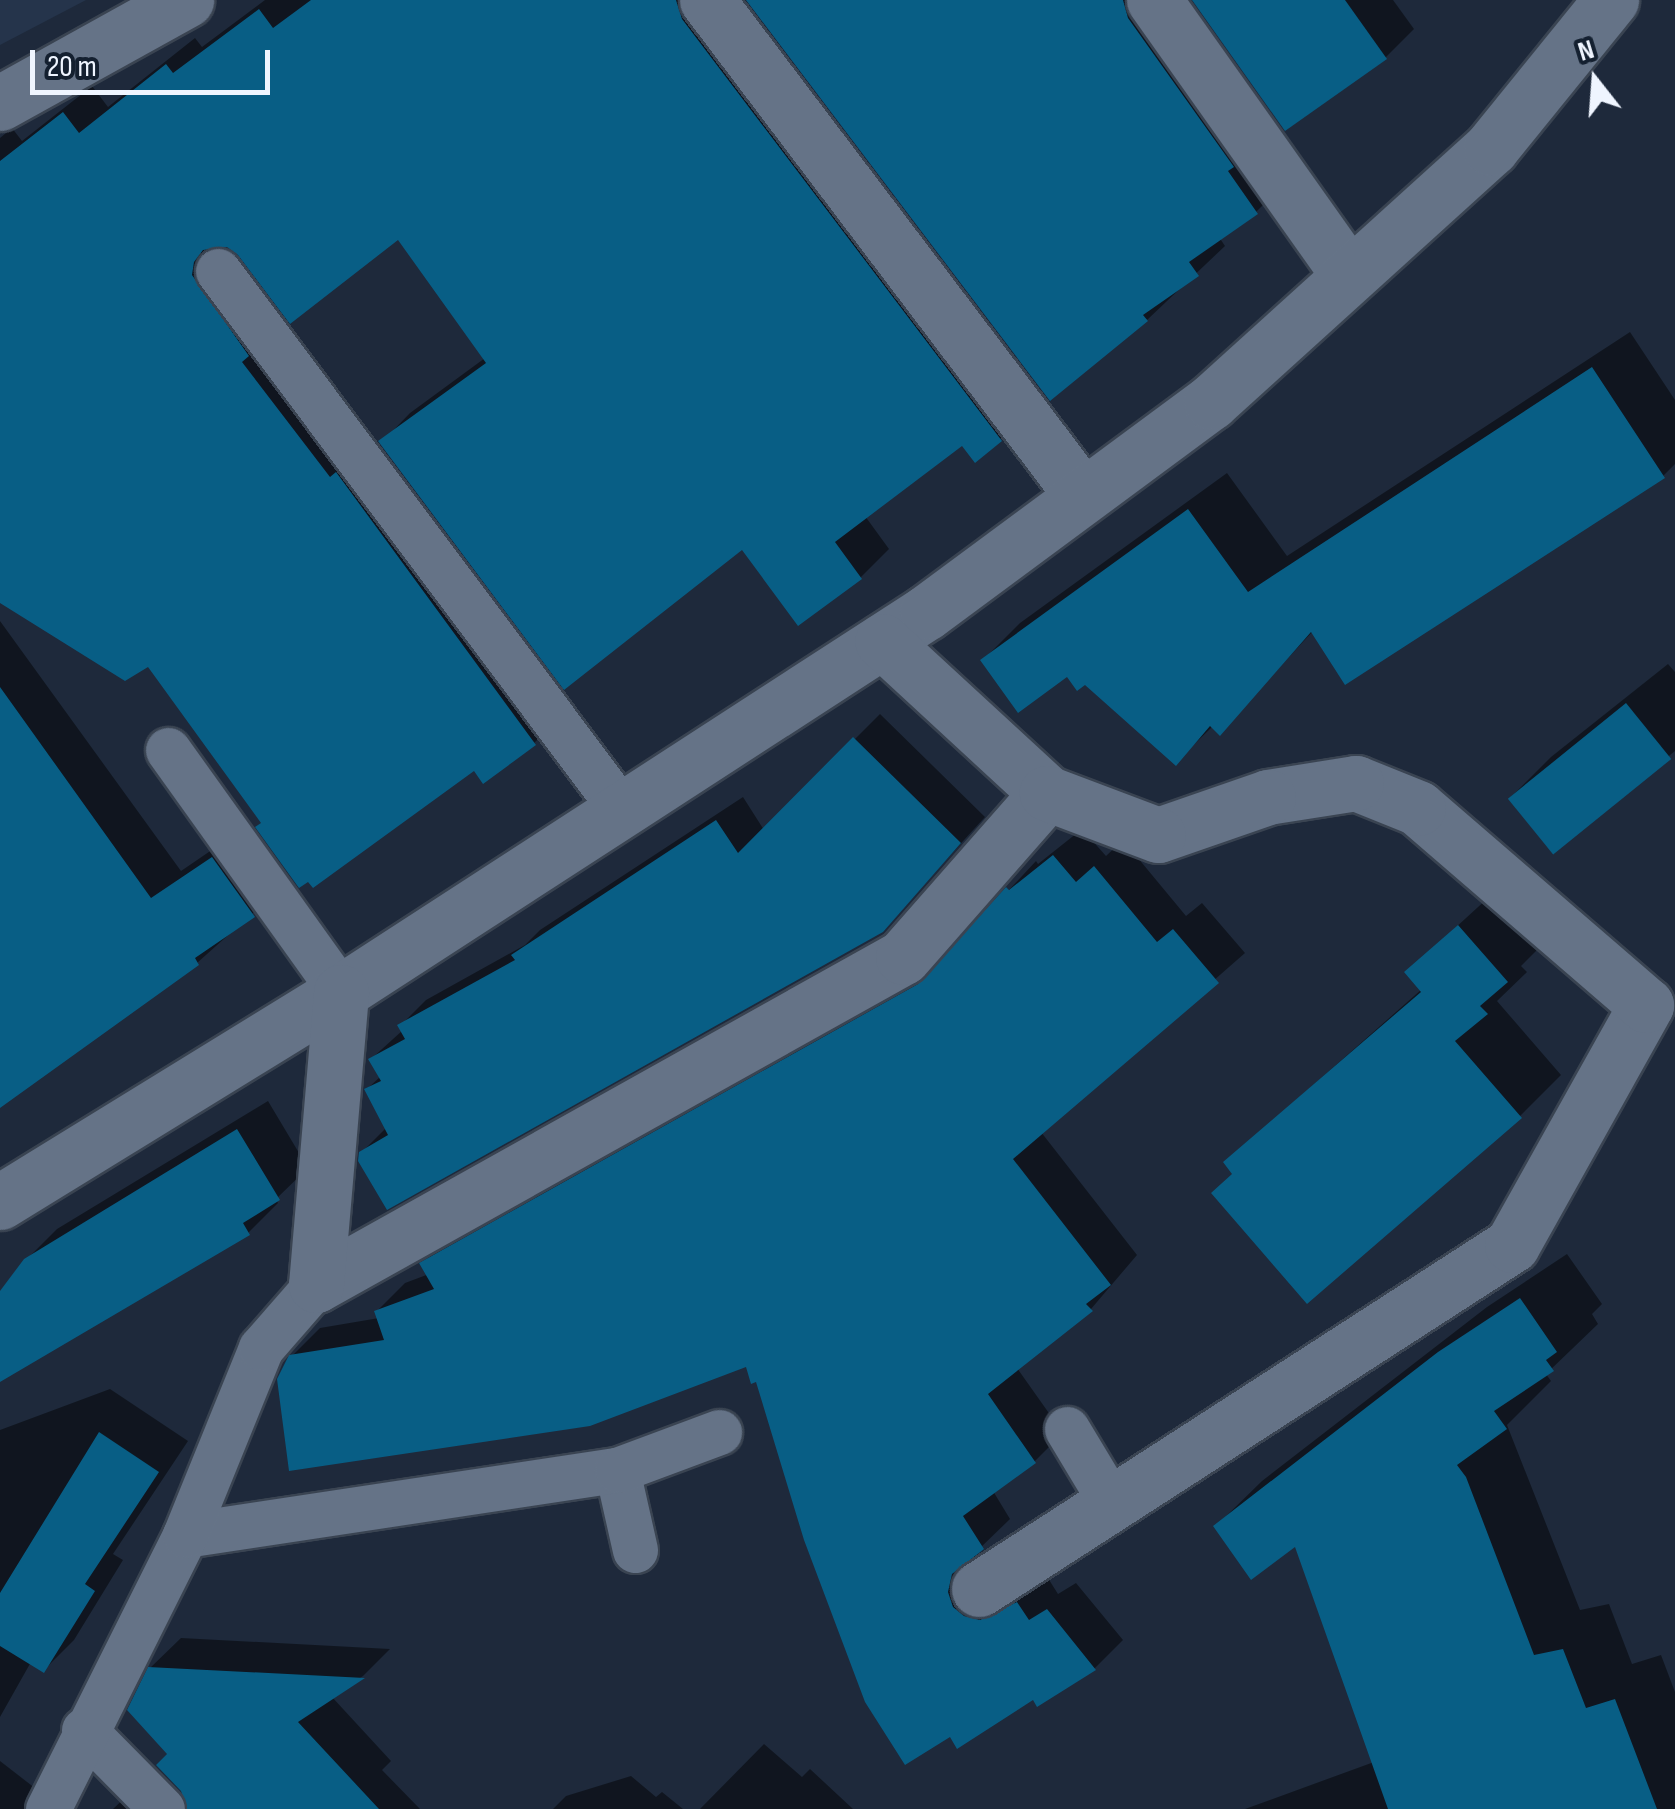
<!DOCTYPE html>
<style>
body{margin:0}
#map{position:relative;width:1675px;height:1809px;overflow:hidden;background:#1e293b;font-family:"Sofia Sans Condensed",sans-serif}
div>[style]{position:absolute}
.built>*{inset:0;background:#25344b}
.shadow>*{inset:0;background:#0007}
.building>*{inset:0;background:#085e85;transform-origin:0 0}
.roads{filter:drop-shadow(2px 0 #3a4452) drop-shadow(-2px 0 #3a4452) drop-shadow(0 2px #3a4452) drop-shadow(0 -2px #3a4452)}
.service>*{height:45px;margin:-22.5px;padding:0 22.5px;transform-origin:22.5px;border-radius:22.5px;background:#657387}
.minor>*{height:55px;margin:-27.5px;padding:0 27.5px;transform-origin:27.5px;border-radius:27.5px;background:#657387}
span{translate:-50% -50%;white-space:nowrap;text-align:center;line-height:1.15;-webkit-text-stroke:8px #142030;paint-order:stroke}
.north{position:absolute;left:1545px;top:30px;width:100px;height:100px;-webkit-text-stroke:8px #142030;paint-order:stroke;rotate:343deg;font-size:28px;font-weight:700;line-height:40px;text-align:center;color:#eff5ff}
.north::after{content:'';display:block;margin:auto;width:35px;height:45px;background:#eff5ff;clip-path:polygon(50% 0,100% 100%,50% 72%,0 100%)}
.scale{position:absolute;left:30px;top:50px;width:240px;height:45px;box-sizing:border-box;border:5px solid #eff5ff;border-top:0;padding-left:12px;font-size:30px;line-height:35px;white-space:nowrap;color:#eff5ff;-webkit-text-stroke:8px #142030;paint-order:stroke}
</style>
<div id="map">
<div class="built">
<i style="clip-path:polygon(0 0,86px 0,0 45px)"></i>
</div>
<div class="shadow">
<i style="clip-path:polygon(265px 0,717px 0,1028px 411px,1000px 439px,962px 442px,865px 516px,889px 549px,861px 577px,798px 623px,742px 546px,382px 442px,410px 413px,485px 358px,399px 236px,240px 253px,228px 244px,219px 245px,563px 715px,534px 743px,474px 767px,264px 822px,149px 664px,0 600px,0 138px,12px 128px,22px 141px,92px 86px,108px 107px,195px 38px,202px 47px)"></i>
<i style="clip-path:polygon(749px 0,1164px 0,1284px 184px,1256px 212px,1219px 237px,1225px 246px,1147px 320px)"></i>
<i style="clip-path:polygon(1195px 0,1393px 0,1414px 29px,1386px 57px)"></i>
<i style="clip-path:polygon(1630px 332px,1675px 400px,1675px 464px,1663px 476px,1313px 631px,1220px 732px,1213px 726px,1176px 762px,1085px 682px,1067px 674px,983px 660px,1020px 623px,1227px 473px,1287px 556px)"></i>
<i style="clip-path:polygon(0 621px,181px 871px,241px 830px,282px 887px,197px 963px,0 1106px)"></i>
<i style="clip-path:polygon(1668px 664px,1675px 672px,1675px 751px,1553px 851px,1510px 798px,1551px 757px)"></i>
<i style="clip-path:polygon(880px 714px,985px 817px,882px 930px,361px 1153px,387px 1127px,367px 1089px,381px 1076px,371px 1059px,403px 1030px,401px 1025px,426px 1000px,525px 945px,540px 930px,743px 797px,764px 830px)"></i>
<i style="clip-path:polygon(1082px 829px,1106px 856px,1123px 840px,1186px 916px,1202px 903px,1245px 953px,1041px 1132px,1137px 1255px,1091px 1309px,1017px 1368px,1063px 1433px,1035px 1461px,993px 1491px,1010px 1519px,977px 1551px,975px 1560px,1046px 1575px,1058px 1594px,1076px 1583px,1123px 1640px,1095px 1668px,1038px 1703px,806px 1539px,758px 1379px,747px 1363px,291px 1357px,320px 1328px,379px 1318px,377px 1311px,405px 1283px,429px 1274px,422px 1264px,450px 1236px,944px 960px,1036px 861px,1038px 864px)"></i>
<i style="clip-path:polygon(1501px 886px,1548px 939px,1521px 966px,1527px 972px,1497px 1001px,1561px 1075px,1520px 1116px,1234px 1173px,1226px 1162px,1422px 989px,1407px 972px)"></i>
<i style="clip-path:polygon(268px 1101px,308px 1168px,276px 1199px,278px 1203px,248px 1233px,0 1379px,0 1295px,26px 1260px,57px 1229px)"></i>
<i style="clip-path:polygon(1567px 1254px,1602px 1304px,1592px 1314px,1598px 1324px,1546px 1374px,1551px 1381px,1507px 1425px,1580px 1610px,1609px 1604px,1632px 1664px,1661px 1655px,1675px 1692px,1675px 1809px,1245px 1809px,1374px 1762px,1296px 1543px,1216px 1526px,1262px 1481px,1487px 1307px)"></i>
<i style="clip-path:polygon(110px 1389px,188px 1441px,113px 1554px,123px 1560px,74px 1640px,44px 1670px,31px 1662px,0 1717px,0 1430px)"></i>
<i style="clip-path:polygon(181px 1638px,390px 1649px,363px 1676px,332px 1697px,391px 1761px,382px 1770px,420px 1809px,113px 1809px,150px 1774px,174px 1799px,192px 1804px,171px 1754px,150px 1668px)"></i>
<i style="clip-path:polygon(764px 1744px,802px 1777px,810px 1769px,853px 1809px,700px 1809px)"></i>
<i style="clip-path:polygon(0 1761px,62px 1809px,0 1809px)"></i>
<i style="clip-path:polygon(631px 1776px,656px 1797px,662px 1792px,683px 1809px,553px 1809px,566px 1796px)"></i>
</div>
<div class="building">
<i style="clip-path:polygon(311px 0,676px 0,682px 19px,1002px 441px,975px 463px,962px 446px,835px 542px,862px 579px,798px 626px,742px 550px,564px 690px,378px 441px,486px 363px,398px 240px,290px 324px,238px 255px,227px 247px,203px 250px,194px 262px,192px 275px,249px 356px,242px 362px,330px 477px,336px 472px,536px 745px,483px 784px,474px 771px,313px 888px,308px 882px,299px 888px,255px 827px,261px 823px,148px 667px,125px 681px,0 603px,0 161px,63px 112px,79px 133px,166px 64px,173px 73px,259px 9px,273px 28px)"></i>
<i style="clip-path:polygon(746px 0,1123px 0,1128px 18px,1234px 167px,1228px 171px,1258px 214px,1189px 262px,1199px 276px,1143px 315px,1148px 321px,1050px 401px)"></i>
<i style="clip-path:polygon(1192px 0,1345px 0,1387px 59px,1285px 131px)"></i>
<i style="clip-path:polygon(1592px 367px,1665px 478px,1345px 685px,1311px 632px,1220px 736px,1210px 726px,1176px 766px,1085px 685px,1077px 691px,1067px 677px,1018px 713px,980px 660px,1188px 509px,1248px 592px)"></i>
<i style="clip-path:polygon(0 687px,151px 898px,212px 857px,255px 917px,195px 958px,199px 965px,0 1108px)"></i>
<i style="left:1626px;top:703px;width:72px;height:152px;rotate:51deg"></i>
<i style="clip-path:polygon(853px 737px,961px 843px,883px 932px,387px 1210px,358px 1161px,359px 1152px,388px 1135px,364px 1089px,381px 1081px,368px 1059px,405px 1039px,397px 1025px,515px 960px,511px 955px,716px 820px,738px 853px)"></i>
<i style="clip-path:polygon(1053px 855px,1076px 882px,1094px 866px,1157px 942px,1173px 929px,1219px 983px,1013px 1159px,1111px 1285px,1086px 1304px,1093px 1311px,988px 1394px,1036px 1463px,963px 1516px,984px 1549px,952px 1574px,948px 1592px,953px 1607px,964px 1616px,980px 1620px,1017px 1602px,1029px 1620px,1047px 1609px,1096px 1670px,1037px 1707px,1033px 1700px,957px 1749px,950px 1737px,905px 1765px,865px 1702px,804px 1540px,756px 1382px,751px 1384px,746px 1367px,590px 1426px,289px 1471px,277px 1379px,289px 1355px,384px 1340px,374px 1311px,434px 1289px,419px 1263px,918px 984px,1006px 887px,1009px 890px)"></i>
<i style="clip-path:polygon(1458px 925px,1508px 982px,1480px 1006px,1488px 1014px,1455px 1041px,1522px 1118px,1307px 1304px,1211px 1193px,1232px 1174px,1223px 1162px,1421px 992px,1404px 972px)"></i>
<i style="clip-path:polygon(237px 1129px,280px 1200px,243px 1223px,250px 1235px,0 1382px,0 1291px,24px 1259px)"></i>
<i style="clip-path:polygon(1520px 1298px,1557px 1352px,1546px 1360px,1554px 1371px,1494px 1411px,1507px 1429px,1457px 1465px,1466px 1477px,1534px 1655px,1563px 1649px,1586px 1708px,1615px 1699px,1657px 1809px,1388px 1809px,1295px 1547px,1251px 1580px,1213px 1526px,1438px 1352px)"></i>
<i style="clip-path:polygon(99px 1432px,159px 1472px,85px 1584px,95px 1591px,44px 1673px,0 1646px,0 1593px)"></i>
<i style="clip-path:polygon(148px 1667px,365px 1678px,298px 1722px,379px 1809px,187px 1809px,181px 1791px,156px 1765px,167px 1754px,127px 1710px)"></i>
</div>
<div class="roads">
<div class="service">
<i style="left:218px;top:271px;width:672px;rotate:53.16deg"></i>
<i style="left:168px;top:750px;width:297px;rotate:54.4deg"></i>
<i style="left:1067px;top:1429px;width:87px;rotate:59deg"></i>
<i style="left:617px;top:1470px;width:82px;rotate:77.3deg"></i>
<i style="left:185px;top:1535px;width:437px;rotate:-8.6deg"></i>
<i style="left:617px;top:1470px;width:109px;rotate:-20.4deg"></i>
<i style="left:84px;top:1730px;width:111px;rotate:45.4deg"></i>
<i style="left:48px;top:1809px;width:306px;rotate:-63.4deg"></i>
<i style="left:185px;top:1535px;width:202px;rotate:-67.9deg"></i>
<i style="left:261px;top:1348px;width:84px;rotate:-48.9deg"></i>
</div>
<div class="minor">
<i style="left:707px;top:0;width:621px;rotate:52.85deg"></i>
<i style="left:1154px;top:0;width:337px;rotate:54.7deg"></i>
<i style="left:0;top:103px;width:213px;rotate:-29deg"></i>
<i style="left:0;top:1202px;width:400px;rotate:-31.6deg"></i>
<i style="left:341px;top:992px;width:698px;rotate:-32.96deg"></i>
<i style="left:927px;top:612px;width:353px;rotate:-36.5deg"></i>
<i style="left:1211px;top:402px;width:378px;rotate:-42.2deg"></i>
<i style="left:1491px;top:148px;width:191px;rotate:-51deg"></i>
<i style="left:316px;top:1285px;width:672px;rotate:-29.2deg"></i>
<i style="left:903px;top:957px;width:218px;rotate:-48.7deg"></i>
<i style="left:1047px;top:793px;width:224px;rotate:-137.3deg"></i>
<i style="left:316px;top:1285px;width:294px;rotate:-85.1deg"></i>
<i style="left:979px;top:1589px;width:634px;rotate:-32.84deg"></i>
<i style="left:1512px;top:1245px;width:275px;rotate:-60.8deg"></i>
<i style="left:1646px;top:1005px;width:301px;rotate:-139.2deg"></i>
<i style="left:1418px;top:808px;width:67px;rotate:-158deg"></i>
<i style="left:1356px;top:783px;width:89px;rotate:171deg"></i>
<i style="left:1268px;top:797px;width:116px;rotate:160.9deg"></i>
<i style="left:1158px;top:835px;width:119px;rotate:-159.3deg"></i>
</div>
</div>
<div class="north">N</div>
<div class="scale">20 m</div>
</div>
